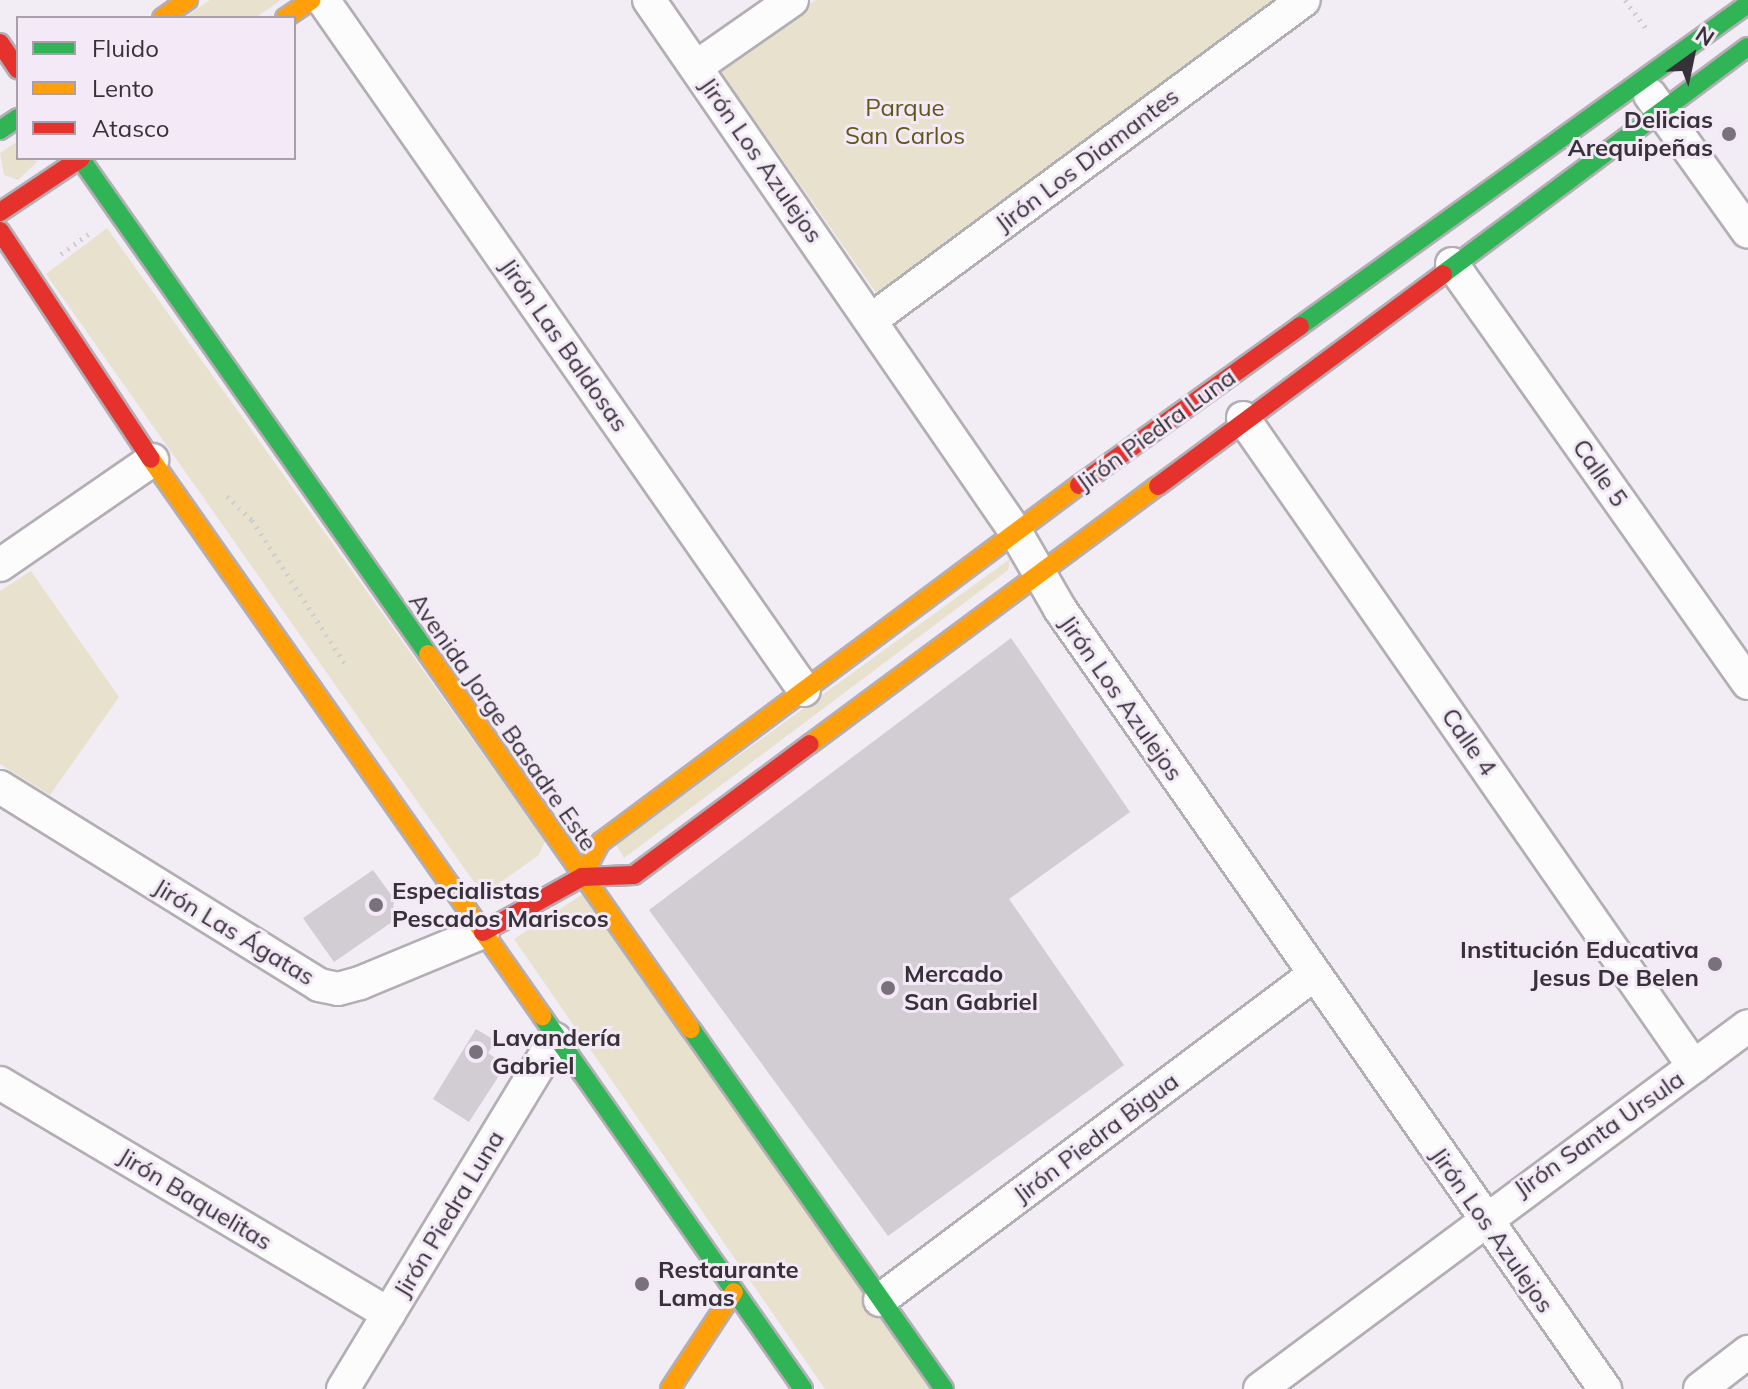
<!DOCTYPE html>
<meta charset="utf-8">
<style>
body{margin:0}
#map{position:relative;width:1748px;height:1389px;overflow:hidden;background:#f2ecf4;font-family:Mulish,sans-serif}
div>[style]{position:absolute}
.green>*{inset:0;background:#e7e1ce}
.building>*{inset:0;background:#d1cdd3}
.path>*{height:5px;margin-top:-2.5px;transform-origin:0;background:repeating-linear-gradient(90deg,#cecdd0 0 2px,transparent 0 8px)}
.roads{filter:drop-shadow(2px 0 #b3aeb4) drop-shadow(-2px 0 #b3aeb4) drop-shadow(0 2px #b3aeb4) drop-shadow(0 -2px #b3aeb4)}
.street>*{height:32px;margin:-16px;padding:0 16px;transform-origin:16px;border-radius:16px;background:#fdfcfd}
.fast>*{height:18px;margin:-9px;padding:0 9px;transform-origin:9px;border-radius:9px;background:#30b455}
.slow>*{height:18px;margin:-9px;padding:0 9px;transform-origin:9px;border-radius:9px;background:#ff9f0a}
.jam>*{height:18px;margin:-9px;padding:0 9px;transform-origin:9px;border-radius:9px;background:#e5322d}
.dots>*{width:22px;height:22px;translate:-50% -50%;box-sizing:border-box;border:4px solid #f3e9f7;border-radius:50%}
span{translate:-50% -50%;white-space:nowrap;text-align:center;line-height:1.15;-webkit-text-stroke:6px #f3e9f7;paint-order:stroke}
.park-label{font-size:24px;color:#625717}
.poi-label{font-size:24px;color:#363238;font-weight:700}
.right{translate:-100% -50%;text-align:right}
.left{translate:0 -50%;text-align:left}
.street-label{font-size:24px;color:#363238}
.legend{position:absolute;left:16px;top:16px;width:280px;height:144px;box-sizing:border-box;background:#f3e9f7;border:2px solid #a7a0ab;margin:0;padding:10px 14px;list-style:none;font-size:24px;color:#363238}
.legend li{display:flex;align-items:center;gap:16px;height:40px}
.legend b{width:40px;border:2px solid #a7a0ab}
.north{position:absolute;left:1652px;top:16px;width:80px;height:80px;-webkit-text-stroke:6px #f3e9f7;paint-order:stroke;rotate:33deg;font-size:22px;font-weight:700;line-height:32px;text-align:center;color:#363238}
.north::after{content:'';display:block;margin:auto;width:28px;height:36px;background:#363238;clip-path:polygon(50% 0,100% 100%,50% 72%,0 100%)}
</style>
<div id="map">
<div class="green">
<i style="clip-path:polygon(210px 0,281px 0,255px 18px,184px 18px)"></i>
<i style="clip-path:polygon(816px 0,1278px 0,877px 294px,718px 68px)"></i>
<i style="clip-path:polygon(18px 141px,18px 158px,38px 161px,18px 180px,4px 175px,0 153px)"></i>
<i style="clip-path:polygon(107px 228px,545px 841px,539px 855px,491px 889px,474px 882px,46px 274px)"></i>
<i style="clip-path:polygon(1010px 559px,1008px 570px,624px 858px,616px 844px)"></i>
<i style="clip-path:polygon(31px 571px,119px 697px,50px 795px,0 764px,0 591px)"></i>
<i style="clip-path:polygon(583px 894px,932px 1389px,825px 1389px,514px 939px)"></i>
</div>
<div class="building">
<i style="clip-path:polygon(1011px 638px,1130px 812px,1009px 899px,1124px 1065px,888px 1236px,649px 910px)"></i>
<i style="clip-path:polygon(373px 870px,394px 899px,392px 922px,334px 962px,303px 918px)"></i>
<i style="clip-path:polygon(476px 1029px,496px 1041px,488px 1053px,506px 1065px,469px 1122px,433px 1099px)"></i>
</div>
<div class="path">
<i style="left:1625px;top:0;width:39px;rotate:53deg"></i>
<i style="left:61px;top:254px;width:34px;rotate:-36deg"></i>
<i style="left:227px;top:496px;width:35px;rotate:44deg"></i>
<i style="left:252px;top:520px;width:171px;rotate:57.1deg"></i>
</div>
<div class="roads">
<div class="street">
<i style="left:323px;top:0;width:841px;rotate:55.12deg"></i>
<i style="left:649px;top:0;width:645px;rotate:55.42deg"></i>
<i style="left:1015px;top:531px;width:90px;rotate:60deg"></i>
<i style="left:1060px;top:609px;width:952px;rotate:55.06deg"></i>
<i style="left:696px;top:67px;width:117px;rotate:-34.9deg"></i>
<i style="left:1650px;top:95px;width:168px;rotate:54.4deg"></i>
<i style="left:1452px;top:264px;width:513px;rotate:54.76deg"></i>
<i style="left:871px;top:320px;width:538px;rotate:-36.47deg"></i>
<i style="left:1243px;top:418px;width:790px;rotate:55.2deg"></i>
<i style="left:0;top:565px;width:185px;rotate:-34.6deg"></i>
<i style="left:0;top:787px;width:375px;rotate:31.8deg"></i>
<i style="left:319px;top:985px;width:19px;rotate:12deg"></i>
<i style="left:338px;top:989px;width:23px;rotate:-15deg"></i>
<i style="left:360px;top:983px;width:133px;rotate:-22.5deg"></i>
<i style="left:0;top:1083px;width:452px;rotate:30.7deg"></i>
<i style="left:880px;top:1300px;width:540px;rotate:-36.87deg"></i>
<i style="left:343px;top:1389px;width:409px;rotate:-58.8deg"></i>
<i style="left:1260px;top:1389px;width:608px;rotate:-36.64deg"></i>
<i style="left:1700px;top:1389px;width:61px;rotate:-37.6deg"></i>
</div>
<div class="fast">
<i style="left:0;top:130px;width:22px;rotate:-34deg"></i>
<i style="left:80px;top:158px;width:606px;rotate:54.95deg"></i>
<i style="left:1443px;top:274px;width:380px;rotate:-36.7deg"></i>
<i style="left:1300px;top:326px;width:552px;rotate:-35.71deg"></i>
<i style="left:542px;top:1016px;width:455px;rotate:55deg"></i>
<i style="left:691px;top:1029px;width:440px;rotate:54.9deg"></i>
</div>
<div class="slow">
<i style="left:162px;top:18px;width:32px;rotate:-35deg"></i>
<i style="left:285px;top:18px;width:32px;rotate:-34deg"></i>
<i style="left:151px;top:459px;width:681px;rotate:54.93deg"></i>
<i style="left:428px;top:654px;width:458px;rotate:55deg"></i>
<i style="left:810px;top:744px;width:433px;rotate:-36.6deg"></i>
<i style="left:582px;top:877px;width:40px;rotate:-62deg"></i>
<i style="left:601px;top:842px;width:597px;rotate:-36.75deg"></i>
<i style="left:670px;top:1389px;width:116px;rotate:-56.6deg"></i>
</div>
<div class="jam">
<i style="left:0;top:43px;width:32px;rotate:56deg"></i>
<i style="left:0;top:212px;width:97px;rotate:-33.7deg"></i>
<i style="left:0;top:231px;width:273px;rotate:56.5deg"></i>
<i style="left:1079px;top:485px;width:272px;rotate:-35.7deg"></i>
<i style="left:1158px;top:486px;width:355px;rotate:-36.6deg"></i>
<i style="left:483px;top:932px;width:113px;rotate:-29.1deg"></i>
<i style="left:582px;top:877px;width:52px;rotate:-2.2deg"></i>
<i style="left:634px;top:875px;width:219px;rotate:-36.7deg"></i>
</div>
</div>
<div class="dots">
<i style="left:1729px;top:134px;background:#78737a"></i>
<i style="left:376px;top:905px;background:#78737a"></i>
<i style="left:1715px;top:964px;background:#78737a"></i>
<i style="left:888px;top:988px;background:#78737a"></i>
<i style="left:476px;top:1052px;background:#78737a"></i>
<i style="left:642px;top:1284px;background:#78737a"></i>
</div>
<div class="park-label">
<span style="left:905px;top:122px">Parque<br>San Carlos</span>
</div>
<div class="poi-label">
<span class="right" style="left:1713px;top:134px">Delicias<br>Arequipeñas</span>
<span class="left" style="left:392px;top:905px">Especialistas<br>Pescados Mariscos</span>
<span class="right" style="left:1699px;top:964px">Institución Educativa<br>Jesus De Belen</span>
<span class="left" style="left:904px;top:988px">Mercado<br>San Gabriel</span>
<span class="left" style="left:492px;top:1052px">Lavandería<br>Gabriel</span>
<span class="left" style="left:658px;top:1284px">Restaurante<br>Lamas</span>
</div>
<div class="street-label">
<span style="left:761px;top:160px;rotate:55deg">Jirón Los Azulejos</span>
<span style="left:1087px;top:160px;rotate:-37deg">Jirón Los Diamantes</span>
<span style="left:564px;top:345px;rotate:55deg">Jirón Las Baldosas</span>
<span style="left:1156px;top:430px;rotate:-36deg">Jirón Piedra Luna</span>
<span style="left:1600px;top:473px;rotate:55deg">Calle 5</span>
<span style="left:1121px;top:698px;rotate:55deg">Jirón Los Azulejos</span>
<span style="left:503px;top:722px;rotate:55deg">Avenida Jorge Basadre Este</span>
<span style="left:1469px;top:742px;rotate:55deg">Calle 4</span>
<span style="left:234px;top:932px;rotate:31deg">Jirón Las Ágatas</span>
<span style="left:1599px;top:1134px;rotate:-35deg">Jirón Santa Ursula</span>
<span style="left:1096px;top:1138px;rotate:-37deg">Jirón Piedra Bigua</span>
<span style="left:195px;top:1199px;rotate:31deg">Jirón Baquelitas</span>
<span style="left:449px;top:1214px;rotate:-59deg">Jirón Piedra Luna</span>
<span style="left:1492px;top:1230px;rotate:55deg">Jirón Los Azulejos</span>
</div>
<ul class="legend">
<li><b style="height:10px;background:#30b455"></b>Fluido</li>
<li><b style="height:10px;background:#ff9f0a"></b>Lento</li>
<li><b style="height:10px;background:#e5322d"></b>Atasco</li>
</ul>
<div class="north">N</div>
</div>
